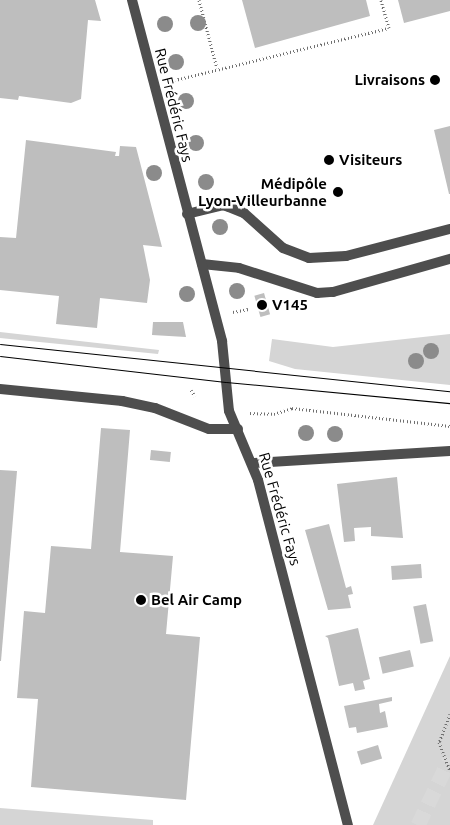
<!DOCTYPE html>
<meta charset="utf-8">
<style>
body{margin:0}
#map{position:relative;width:450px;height:825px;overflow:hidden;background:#fff;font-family:Ubuntu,sans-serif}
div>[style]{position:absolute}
.green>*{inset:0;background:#d5d5d5}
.building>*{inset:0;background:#bebebe;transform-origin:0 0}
.highway-tunnel>*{height:15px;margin-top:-7.5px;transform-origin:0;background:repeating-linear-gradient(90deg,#d9d9d9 0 15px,transparent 0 23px)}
.path>*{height:3px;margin-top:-1.5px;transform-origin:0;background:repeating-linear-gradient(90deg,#707070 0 1px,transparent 0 3.5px)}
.lane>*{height:10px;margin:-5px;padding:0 5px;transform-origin:5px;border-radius:5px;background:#4e4e4e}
.street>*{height:10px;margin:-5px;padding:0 5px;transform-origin:5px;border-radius:5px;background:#4e4e4e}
.tram>*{height:1px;margin:-0.5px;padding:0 0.5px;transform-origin:0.5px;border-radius:0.5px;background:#000}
.path-bridge>*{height:3px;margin-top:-1.5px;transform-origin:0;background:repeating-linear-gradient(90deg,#707070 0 1px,transparent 0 3.5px)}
.trees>*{width:16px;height:16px;margin:-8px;border-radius:50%;background:#8b8b8b}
.dots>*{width:14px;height:14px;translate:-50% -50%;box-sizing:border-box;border:2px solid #fff;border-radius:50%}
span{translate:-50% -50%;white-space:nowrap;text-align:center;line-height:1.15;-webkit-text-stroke:5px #fff;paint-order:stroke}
.poi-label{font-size:15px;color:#000;font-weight:700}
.right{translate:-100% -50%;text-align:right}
.left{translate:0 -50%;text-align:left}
.street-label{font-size:15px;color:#000}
</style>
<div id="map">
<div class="green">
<i style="clip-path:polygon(0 332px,159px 350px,158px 354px,0 338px)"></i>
<i style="clip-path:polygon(450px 334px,450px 385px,295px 369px,269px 361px,272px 339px,333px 347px)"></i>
<i style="clip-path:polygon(450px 656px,450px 825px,373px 825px)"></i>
<i style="clip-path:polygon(0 808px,153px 820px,153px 825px,0 825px)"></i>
</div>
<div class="building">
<i style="clip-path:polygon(0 0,95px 0,101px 21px,88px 20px,81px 99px,71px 103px,19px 96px,18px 100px,0 98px)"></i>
<i style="clip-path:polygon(242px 0,366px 0,370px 16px,255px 48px)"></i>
<i style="clip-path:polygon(398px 0,450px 0,450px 11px,404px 23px)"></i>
<i style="clip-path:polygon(450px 126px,450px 194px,449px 194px,434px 130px)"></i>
<i style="clip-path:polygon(26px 140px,116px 152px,115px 156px,119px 156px,120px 146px,136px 147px,162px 247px,143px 245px,150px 280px,147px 303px,100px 298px,97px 328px,56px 324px,59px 296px,0 290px,0 237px,16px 238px)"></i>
<i style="left:264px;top:293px;width:22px;height:10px;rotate:74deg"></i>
<i style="clip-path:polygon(153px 322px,183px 322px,186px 337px,152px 335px)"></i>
<i style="clip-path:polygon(101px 428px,130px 430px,120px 552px,173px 556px,166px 634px,200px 637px,186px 800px,31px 787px,38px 699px,17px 698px,24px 611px,45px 613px,51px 546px,91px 549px)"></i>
<i style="left:151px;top:450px;width:20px;height:10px;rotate:6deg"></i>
<i style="clip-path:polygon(0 470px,17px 471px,1px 661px,0 661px)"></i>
<i style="clip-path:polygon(397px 477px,403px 538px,371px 536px,371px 527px,354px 528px,355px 541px,344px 542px,337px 484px)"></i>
<i style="clip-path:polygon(329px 524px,346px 588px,351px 586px,353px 594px,348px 595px,351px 608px,328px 610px,305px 530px)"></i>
<i style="left:421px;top:564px;width:14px;height:30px;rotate:86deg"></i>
<i style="left:426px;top:604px;width:38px;height:13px;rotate:79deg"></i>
<i style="clip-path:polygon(358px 628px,370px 679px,363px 681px,365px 689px,355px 691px,353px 683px,339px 686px,328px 638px,325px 636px)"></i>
<i style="left:410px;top:650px;width:17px;height:32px;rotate:77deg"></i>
<i style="clip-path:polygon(392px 697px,392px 701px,379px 704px,380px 713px,385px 711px,388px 727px,357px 733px,356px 727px,349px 728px,344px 706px)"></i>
<i style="left:378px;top:745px;width:14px;height:22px;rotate:73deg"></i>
</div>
<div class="highway-tunnel">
<i style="left:418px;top:825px;width:74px;rotate:-64.5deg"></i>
</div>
<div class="path">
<i style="left:199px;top:0;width:70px;rotate:75.2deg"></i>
<i style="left:171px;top:81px;width:224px;rotate:-13.7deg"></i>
<i style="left:389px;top:28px;width:29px;rotate:-106deg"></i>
<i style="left:233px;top:312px;width:16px;rotate:-11deg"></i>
<i style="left:191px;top:390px;width:7px;rotate:56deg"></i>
<i style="left:250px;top:413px;width:24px;rotate:2deg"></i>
<i style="left:274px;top:414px;width:19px;rotate:-18deg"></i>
<i style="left:292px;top:408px;width:159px;rotate:6.5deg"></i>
<i style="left:450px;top:825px;width:1px;rotate:-90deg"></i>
</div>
<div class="lane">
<i style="left:187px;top:214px;width:36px;rotate:-14deg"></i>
<i style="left:222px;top:205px;width:7px;rotate:16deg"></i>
<i style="left:229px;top:207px;width:16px;rotate:22deg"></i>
<i style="left:244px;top:213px;width:52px;rotate:41.9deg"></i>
<i style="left:283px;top:248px;width:28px;rotate:21deg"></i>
<i style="left:309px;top:258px;width:37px;rotate:-3deg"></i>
<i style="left:346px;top:256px;width:107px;rotate:-14.6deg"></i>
<i style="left:202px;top:264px;width:37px;rotate:6deg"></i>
<i style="left:239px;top:268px;width:82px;rotate:17.8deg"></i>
<i style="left:317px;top:293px;width:16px;rotate:-4deg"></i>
<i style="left:333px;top:292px;width:122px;rotate:-15.8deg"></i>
</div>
<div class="street">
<i style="left:132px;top:0;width:353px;rotate:75.2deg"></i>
<i style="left:222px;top:341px;width:70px;rotate:84.3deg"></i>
<i style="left:229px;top:411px;width:75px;rotate:67.2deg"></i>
<i style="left:258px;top:480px;width:357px;rotate:75.4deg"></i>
<i style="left:0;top:389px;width:123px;rotate:5.6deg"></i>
<i style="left:122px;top:401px;width:34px;rotate:12deg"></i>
<i style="left:155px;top:408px;width:58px;rotate:21.3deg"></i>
<i style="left:209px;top:429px;width:29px"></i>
<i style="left:253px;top:463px;width:197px;rotate:-3.5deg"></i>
</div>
<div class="tram">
<i style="left:0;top:344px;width:452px;rotate:6deg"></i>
<i style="left:0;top:356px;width:227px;rotate:6.6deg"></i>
<i style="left:226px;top:382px;width:225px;rotate:5.4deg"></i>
</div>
<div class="path-bridge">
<i style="left:450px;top:714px;width:30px;rotate:111deg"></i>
<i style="left:439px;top:742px;width:30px;rotate:69deg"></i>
</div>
<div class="trees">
<i style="left:198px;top:23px"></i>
<i style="left:165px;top:24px"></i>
<i style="left:176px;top:62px"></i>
<i style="left:186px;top:101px"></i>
<i style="left:196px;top:143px"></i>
<i style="left:154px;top:173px"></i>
<i style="left:206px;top:182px"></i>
<i style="left:220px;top:227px"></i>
<i style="left:237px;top:291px"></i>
<i style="left:187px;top:294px"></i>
<i style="left:431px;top:351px"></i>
<i style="left:416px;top:361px"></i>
<i style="left:306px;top:433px"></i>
<i style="left:335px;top:434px"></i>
</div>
<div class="dots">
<i style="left:435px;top:80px;background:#000"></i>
<i style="left:329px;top:160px;background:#000"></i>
<i style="left:338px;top:192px;background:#000"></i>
<i style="left:262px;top:305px;background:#000"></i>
<i style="left:141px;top:600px;background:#000"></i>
</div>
<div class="poi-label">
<span class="right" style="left:425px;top:80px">Livraisons</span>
<span class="left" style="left:339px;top:160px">Visiteurs</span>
<span class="right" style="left:327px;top:192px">Médipôle<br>Lyon-Villeurbanne</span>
<span class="left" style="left:272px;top:305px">V145</span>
<span class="left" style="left:151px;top:600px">Bel Air Camp</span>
</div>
<div class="street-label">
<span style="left:174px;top:105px;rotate:76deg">Rue Frédéric Fays</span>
<span style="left:280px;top:509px;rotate:74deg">Rue Frédéric Fays</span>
</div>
</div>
